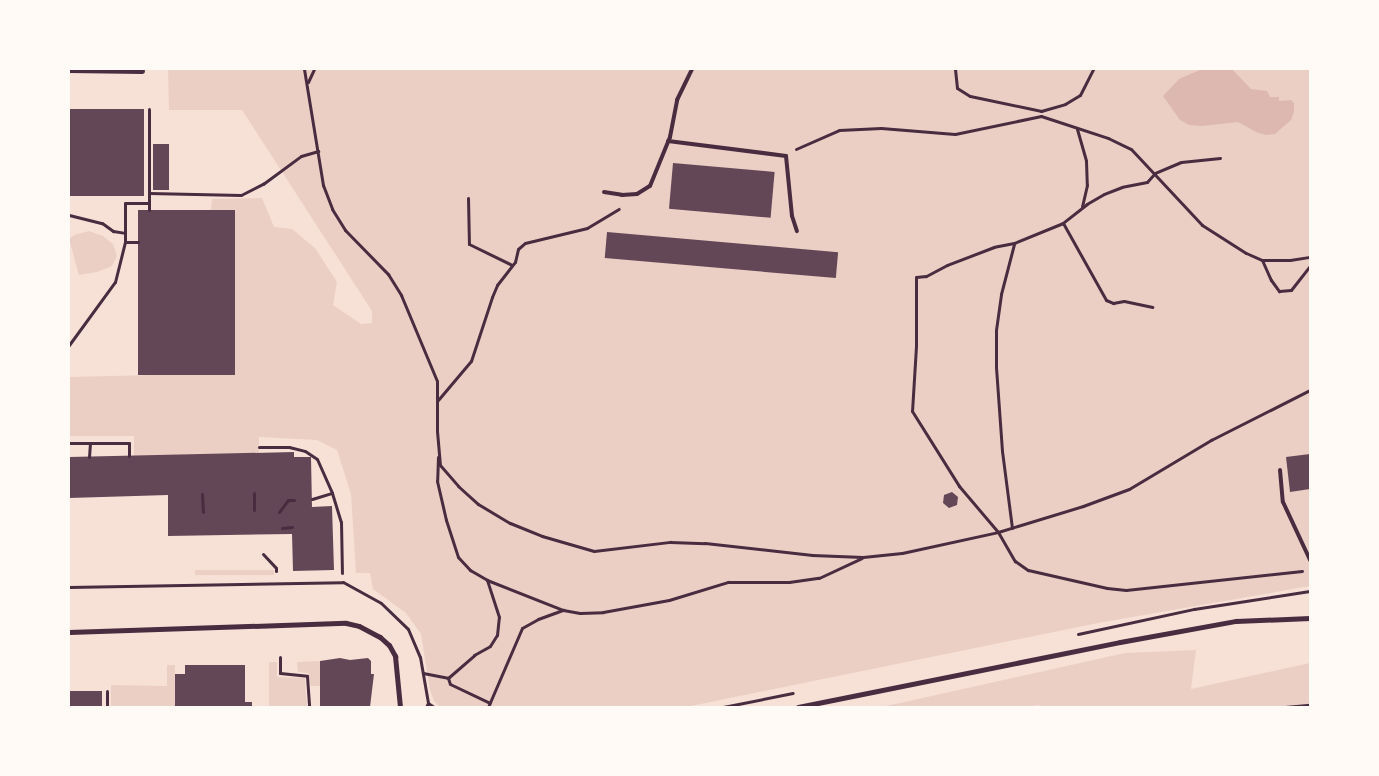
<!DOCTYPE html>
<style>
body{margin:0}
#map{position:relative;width:1379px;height:776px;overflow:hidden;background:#f7e1d7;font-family:Jost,sans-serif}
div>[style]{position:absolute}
.green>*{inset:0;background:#ebcfc5;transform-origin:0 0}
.water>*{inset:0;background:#dcb8b0}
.building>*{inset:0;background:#644757;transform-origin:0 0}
.path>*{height:3px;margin:-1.5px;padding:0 1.5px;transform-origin:1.5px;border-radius:1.5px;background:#4a2c40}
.service>*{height:4px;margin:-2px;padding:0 2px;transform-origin:2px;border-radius:2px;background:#4a2c40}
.minor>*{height:5px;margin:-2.5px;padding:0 2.5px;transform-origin:2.5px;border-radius:2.5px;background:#4a2c40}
span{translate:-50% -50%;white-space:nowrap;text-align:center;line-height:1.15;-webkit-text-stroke:4.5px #fffaf5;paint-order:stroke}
.frame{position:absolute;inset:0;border:70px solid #fffaf5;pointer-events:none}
</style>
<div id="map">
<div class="green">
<i style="clip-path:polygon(168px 69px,1310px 69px,1310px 586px,1098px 623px,686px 707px,440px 707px,434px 701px,430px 690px,421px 634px,406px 613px,373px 589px,370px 573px,356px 573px,351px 494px,337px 450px,317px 440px,259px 437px,259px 453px,134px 456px,134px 436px,69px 436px,69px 377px,235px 373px,235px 210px,211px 210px,212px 199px,262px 198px,274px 227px,292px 229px,315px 248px,337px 282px,333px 305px,361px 324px,372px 323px,372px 311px,242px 110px,169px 110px)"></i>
<i style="clip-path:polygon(89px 231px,103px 236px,113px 244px,117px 256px,112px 266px,97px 272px,79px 275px,69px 239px,74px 235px)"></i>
<i style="left:274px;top:570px;width:5px;height:79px;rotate:90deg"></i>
<i style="clip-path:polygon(1196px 650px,1191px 689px,1310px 663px,1310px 707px,1040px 707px,1039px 705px,1026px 707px,882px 707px,1125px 653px)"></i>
<i style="clip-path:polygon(320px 661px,320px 686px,311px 686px,308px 673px,298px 672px,297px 662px)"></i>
<i style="clip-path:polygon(269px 662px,277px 662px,277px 677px,305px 678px,307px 707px,269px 707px)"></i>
<i style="clip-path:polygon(167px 665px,175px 665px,175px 707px,111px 707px,111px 685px,167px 686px)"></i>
</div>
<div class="water">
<i style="clip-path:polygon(1202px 69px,1232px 69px,1251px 89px,1267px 91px,1270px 97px,1279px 97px,1279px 101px,1291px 100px,1294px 103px,1294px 112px,1291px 120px,1275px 134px,1266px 135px,1256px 132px,1238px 122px,1202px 126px,1189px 125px,1180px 120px,1163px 96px,1179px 79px)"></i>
</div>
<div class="building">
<i style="left:69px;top:109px;width:75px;height:87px"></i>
<i style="left:153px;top:144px;width:16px;height:46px"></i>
<i style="left:673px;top:163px;width:102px;height:46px;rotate:5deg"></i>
<i style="left:138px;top:210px;width:97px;height:165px"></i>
<i style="left:607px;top:232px;width:232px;height:26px;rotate:5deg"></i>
<i style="clip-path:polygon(294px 452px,294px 457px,311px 457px,312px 507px,332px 506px,334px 570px,293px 571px,292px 534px,168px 536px,168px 495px,69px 498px,69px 457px)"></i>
<i style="clip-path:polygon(1310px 454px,1310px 489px,1290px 492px,1286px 457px)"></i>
<i style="clip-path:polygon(952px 492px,958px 497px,957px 505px,949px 508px,943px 503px,944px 495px)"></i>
<i style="clip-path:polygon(340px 658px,350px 660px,368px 658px,371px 661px,371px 674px,374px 674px,370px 707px,320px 707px,320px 661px)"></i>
<i style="clip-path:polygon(185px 665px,245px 665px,245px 702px,252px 702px,252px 707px,175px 707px,175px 674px,185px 674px)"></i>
<i style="left:69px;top:691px;width:33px;height:16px"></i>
</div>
<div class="path">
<i style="left:304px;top:69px;width:118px;rotate:80.7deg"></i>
<i style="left:323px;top:185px;width:26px;rotate:69deg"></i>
<i style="left:332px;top:209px;width:25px;rotate:58deg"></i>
<i style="left:345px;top:230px;width:62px;rotate:45.7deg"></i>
<i style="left:388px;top:274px;width:25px;rotate:58deg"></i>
<i style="left:401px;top:295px;width:93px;rotate:67.3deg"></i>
<i style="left:437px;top:381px;width:50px;rotate:90deg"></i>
<i style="left:437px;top:431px;width:34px;rotate:85deg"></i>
<i style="left:440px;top:465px;width:28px;rotate:49deg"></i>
<i style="left:458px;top:486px;width:27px;rotate:42deg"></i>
<i style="left:478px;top:504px;width:37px;rotate:31deg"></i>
<i style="left:510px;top:523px;width:35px;rotate:22deg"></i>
<i style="left:542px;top:536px;width:54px;rotate:16.1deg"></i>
<i style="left:594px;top:551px;width:77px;rotate:-6.8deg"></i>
<i style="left:670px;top:542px;width:35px;rotate:2deg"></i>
<i style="left:705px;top:543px;width:108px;rotate:6.4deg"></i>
<i style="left:812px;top:555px;width:51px;rotate:2.2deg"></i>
<i style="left:863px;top:557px;width:39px;rotate:-6deg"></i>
<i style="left:902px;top:553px;width:98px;rotate:-12.3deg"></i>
<i style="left:998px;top:532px;width:89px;rotate:-17deg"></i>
<i style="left:1083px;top:506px;width:49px;rotate:-20.3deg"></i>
<i style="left:1129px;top:489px;width:96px;rotate:-30.9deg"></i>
<i style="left:1211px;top:440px;width:111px;rotate:-26.8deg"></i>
<i style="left:955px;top:69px;width:19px;rotate:84deg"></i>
<i style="left:957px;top:88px;width:15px;rotate:32deg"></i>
<i style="left:970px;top:96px;width:73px;rotate:11.9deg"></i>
<i style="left:1041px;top:111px;width:25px;rotate:-16deg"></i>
<i style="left:1065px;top:104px;width:17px;rotate:-31deg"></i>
<i style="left:1080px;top:95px;width:29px;rotate:-63deg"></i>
<i style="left:308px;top:82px;width:14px;rotate:-65deg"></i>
<i style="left:1077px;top:129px;width:33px;rotate:74deg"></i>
<i style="left:1086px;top:161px;width:24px;rotate:88deg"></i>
<i style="left:1087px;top:185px;width:22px;rotate:103deg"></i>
<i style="left:796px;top:149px;width:47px;rotate:-23.8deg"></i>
<i style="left:839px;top:130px;width:42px;rotate:-2.7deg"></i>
<i style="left:881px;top:128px;width:74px;rotate:4.6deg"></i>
<i style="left:955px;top:134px;width:88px;rotate:-11.8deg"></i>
<i style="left:1041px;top:116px;width:71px;rotate:18.2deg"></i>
<i style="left:1108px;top:138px;width:25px;rotate:26deg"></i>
<i style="left:1131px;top:149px;width:104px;rotate:46.9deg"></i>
<i style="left:1202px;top:225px;width:52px;rotate:32.5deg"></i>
<i style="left:1246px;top:253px;width:17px;rotate:24deg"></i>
<i style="left:1262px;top:260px;width:28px"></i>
<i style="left:1290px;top:260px;width:20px;rotate:-9deg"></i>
<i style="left:1220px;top:158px;width:39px;rotate:174deg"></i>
<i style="left:1181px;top:162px;width:28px;rotate:157deg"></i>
<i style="left:1155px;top:173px;width:12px;rotate:132deg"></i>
<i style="left:1147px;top:182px;width:25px;rotate:169deg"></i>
<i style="left:1122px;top:187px;width:19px;rotate:159deg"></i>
<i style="left:1104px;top:194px;width:20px;rotate:150deg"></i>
<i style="left:1087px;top:204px;width:31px;rotate:142deg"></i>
<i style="left:1063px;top:223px;width:53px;rotate:157.8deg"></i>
<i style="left:1014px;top:243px;width:20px;rotate:169deg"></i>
<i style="left:994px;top:247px;width:50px;rotate:159deg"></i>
<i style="left:947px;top:265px;width:24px;rotate:152deg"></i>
<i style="left:926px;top:276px;width:10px;rotate:174deg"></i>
<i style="left:916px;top:277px;width:69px;rotate:90deg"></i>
<i style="left:916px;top:346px;width:65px;rotate:93.5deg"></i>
<i style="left:912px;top:411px;width:89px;rotate:57.9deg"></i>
<i style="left:959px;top:486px;width:60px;rotate:49.7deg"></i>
<i style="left:998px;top:532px;width:34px;rotate:60deg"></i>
<i style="left:1015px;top:561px;width:16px;rotate:35deg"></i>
<i style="left:1028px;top:570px;width:81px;rotate:12.8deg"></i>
<i style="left:1107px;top:588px;width:19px;rotate:6deg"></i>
<i style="left:1126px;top:590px;width:177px;rotate:-6.2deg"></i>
<i style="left:149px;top:193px;width:92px;rotate:1.2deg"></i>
<i style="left:241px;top:195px;width:25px;rotate:-27deg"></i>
<i style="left:263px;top:184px;width:47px;rotate:-36.4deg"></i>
<i style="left:301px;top:156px;width:18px;rotate:-16deg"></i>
<i style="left:468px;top:198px;width:46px;rotate:88.8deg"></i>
<i style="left:469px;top:244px;width:48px;rotate:26deg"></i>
<i style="left:149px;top:203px;width:7px;rotate:90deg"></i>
<i style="left:69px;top:215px;width:34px;rotate:14deg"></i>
<i style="left:102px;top:223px;width:14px;rotate:36deg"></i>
<i style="left:113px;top:231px;width:12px;rotate:9deg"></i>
<i style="left:1063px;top:223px;width:88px;rotate:60.8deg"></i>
<i style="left:1106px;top:300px;width:8px;rotate:23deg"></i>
<i style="left:1113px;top:303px;width:11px;rotate:-10deg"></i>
<i style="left:1124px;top:301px;width:29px;rotate:12deg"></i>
<i style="left:125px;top:242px;width:13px"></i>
<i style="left:1262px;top:260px;width:22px;rotate:66deg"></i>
<i style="left:1271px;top:280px;width:14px;rotate:54deg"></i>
<i style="left:1279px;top:291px;width:12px;rotate:-5deg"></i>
<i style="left:1291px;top:290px;width:31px;rotate:-52deg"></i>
<i style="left:69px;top:345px;width:78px;rotate:-53.9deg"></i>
<i style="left:115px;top:282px;width:41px;rotate:-76deg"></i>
<i style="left:125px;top:242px;width:39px;rotate:-90deg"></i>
<i style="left:125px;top:203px;width:24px"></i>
<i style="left:149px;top:203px;width:94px;rotate:-90deg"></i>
<i style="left:438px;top:400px;width:51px;rotate:-49.8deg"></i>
<i style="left:471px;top:361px;width:67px;rotate:-71.8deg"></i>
<i style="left:492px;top:297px;width:13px;rotate:-67deg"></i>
<i style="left:497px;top:285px;width:29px;rotate:-52deg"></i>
<i style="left:515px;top:262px;width:13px;rotate:-77deg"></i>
<i style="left:518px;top:249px;width:9px;rotate:-41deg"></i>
<i style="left:525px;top:243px;width:64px;rotate:-13.6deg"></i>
<i style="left:587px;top:228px;width:37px;rotate:-31deg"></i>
<i style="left:69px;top:443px;width:60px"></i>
<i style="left:129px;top:443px;width:13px;rotate:90deg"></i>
<i style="left:259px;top:447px;width:30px"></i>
<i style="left:289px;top:447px;width:16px;rotate:14deg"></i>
<i style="left:305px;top:451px;width:14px;rotate:34deg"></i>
<i style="left:317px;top:459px;width:37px;rotate:66deg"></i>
<i style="left:332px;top:493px;width:30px;rotate:73deg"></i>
<i style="left:341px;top:522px;width:51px;rotate:88.9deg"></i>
<i style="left:89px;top:457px;width:14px;rotate:-86deg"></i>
<i style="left:438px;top:457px;width:24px;rotate:92deg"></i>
<i style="left:437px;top:481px;width:40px;rotate:77deg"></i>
<i style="left:446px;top:520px;width:39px;rotate:72deg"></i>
<i style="left:458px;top:557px;width:18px;rotate:47deg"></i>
<i style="left:470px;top:570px;width:20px;rotate:30deg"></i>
<i style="left:487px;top:580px;width:82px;rotate:21.5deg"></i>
<i style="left:563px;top:610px;width:17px;rotate:10deg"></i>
<i style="left:580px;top:613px;width:23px;rotate:-2deg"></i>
<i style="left:603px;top:612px;width:67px;rotate:-10.3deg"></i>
<i style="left:669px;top:600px;width:62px;rotate:-17deg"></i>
<i style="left:728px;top:582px;width:61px"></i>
<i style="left:789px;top:582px;width:30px;rotate:-8deg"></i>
<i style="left:819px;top:578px;width:47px;rotate:-24.9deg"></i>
<i style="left:202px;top:494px;width:18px;rotate:87deg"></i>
<i style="left:312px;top:499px;width:21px;rotate:-17deg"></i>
<i style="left:254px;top:510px;width:17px;rotate:-90deg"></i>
<i style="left:279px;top:512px;width:15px;rotate:-53deg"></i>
<i style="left:288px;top:500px;width:6px"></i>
<i style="left:282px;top:528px;width:10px;rotate:-6deg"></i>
<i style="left:1012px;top:528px;width:78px;rotate:-97.4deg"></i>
<i style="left:1002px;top:451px;width:84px;rotate:-94.1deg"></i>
<i style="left:996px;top:367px;width:37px;rotate:-90deg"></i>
<i style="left:996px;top:330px;width:36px;rotate:-82deg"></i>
<i style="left:1001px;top:294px;width:52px;rotate:-75.4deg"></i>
<i style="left:263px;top:554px;width:19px;rotate:47deg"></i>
<i style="left:276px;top:568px;width:3px;rotate:90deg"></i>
<i style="left:69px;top:587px;width:274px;rotate:-1deg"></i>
<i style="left:343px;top:582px;width:43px;rotate:28.9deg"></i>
<i style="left:381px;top:603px;width:37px;rotate:44deg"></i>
<i style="left:408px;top:629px;width:30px;rotate:67deg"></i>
<i style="left:420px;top:657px;width:47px;rotate:80.1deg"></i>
<i style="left:428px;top:703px;width:4px;rotate:117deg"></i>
<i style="left:1078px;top:634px;width:119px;rotate:-12.2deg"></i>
<i style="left:1194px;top:609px;width:117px;rotate:-8.8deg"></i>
<i style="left:280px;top:657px;width:16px;rotate:90deg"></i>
<i style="left:280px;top:673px;width:27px;rotate:6deg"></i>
<i style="left:307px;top:676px;width:31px;rotate:86deg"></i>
<i style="left:423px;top:673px;width:25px;rotate:11deg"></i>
<i style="left:448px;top:678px;width:35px;rotate:-41deg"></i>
<i style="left:474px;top:655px;width:18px;rotate:-29deg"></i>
<i style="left:490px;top:646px;width:13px;rotate:-58deg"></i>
<i style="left:497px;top:635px;width:18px;rotate:-84deg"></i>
<i style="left:499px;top:617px;width:39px;rotate:-108deg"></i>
<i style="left:448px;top:678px;width:6px;rotate:72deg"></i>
<i style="left:450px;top:684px;width:44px;rotate:25.4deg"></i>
<i style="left:428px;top:703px;width:7px;rotate:34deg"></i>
<i style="left:107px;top:707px;width:16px;rotate:-90deg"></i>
<i style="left:488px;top:707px;width:86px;rotate:-66.7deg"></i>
<i style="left:522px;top:628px;width:18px;rotate:-29deg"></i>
<i style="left:538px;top:619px;width:27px;rotate:-20deg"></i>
<i style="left:723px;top:707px;width:71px;rotate:-11.3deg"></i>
<i style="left:1285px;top:707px;width:25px;rotate:-5deg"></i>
</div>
<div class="service">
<i style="left:668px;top:141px;width:119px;rotate:7.2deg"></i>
<i style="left:786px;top:156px;width:60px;rotate:84.3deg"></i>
<i style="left:792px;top:216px;width:16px;rotate:72deg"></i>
<i style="left:604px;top:192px;width:18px;rotate:9deg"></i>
<i style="left:622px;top:195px;width:15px;rotate:-4deg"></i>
<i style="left:637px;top:194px;width:15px;rotate:-32deg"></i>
<i style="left:650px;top:186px;width:53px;rotate:-67.8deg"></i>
<i style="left:670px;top:137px;width:38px;rotate:-79deg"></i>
<i style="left:677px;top:100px;width:34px;rotate:-64deg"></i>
<i style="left:1280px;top:470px;width:32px;rotate:85deg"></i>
<i style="left:1283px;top:502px;width:64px;rotate:65deg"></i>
</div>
<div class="minor">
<i style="left:69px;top:70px;width:73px;rotate:0.8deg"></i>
<i style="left:69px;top:632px;width:277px;rotate:-1.9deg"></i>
<i style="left:346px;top:623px;width:13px;rotate:13deg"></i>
<i style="left:359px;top:626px;width:24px;rotate:28deg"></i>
<i style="left:380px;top:637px;width:12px;rotate:42deg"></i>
<i style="left:389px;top:645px;width:13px;rotate:61deg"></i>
<i style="left:395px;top:656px;width:51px;rotate:84.4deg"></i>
<i style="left:798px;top:707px;width:328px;rotate:-11.4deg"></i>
<i style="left:1120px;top:642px;width:118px;rotate:-10.3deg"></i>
<i style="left:1236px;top:621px;width:74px;rotate:-2.3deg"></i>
</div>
<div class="frame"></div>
</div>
